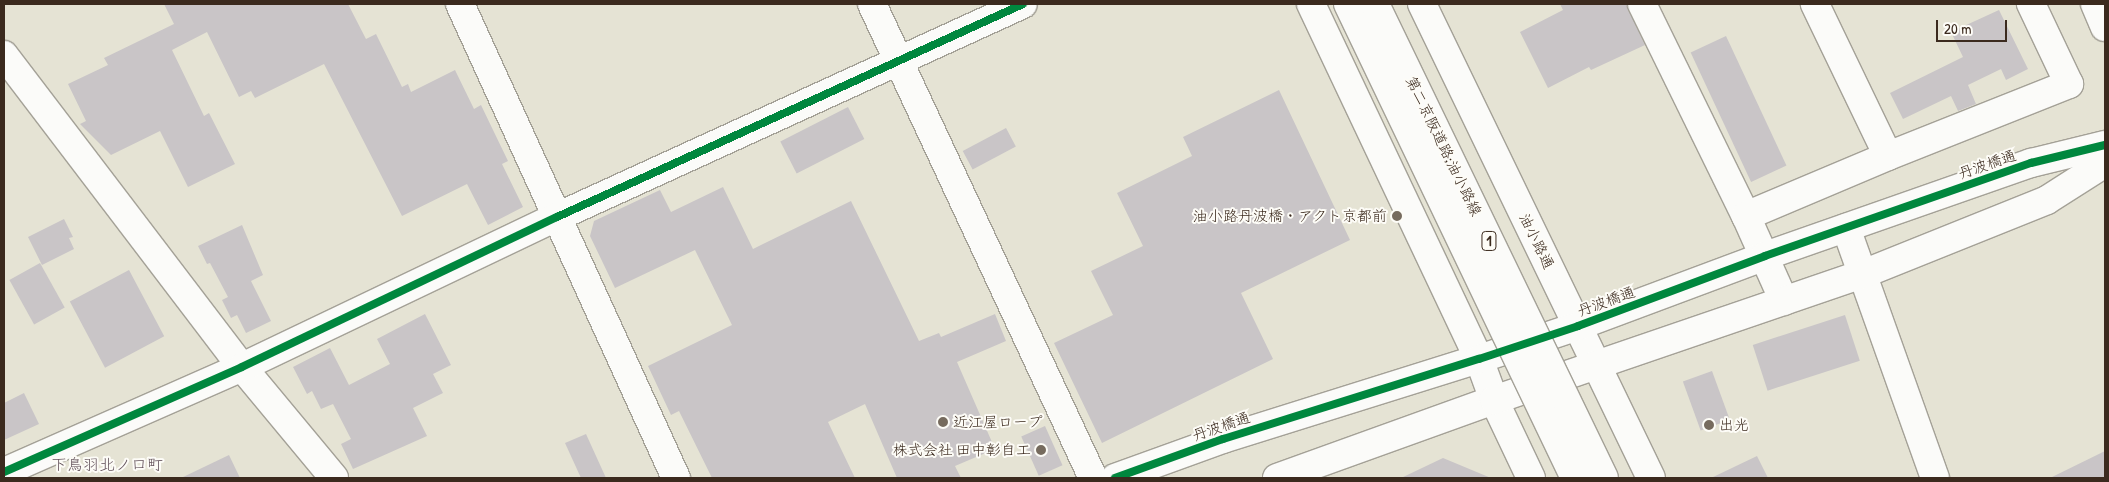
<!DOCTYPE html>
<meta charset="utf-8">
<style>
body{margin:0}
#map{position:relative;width:2109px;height:482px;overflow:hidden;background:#e5e3d4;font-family:"Patrick Hand","Klee One",sans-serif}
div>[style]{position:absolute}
.building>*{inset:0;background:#c9c5c7;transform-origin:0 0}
.roads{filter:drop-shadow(1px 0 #a4a197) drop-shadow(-1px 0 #a4a197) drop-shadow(0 1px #a4a197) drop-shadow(0 -1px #a4a197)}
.minor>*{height:28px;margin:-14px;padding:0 14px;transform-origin:14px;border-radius:14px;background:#fbfbf9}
.tertiary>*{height:28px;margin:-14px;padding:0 14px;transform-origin:14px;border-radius:14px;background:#fbfbf9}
.bridges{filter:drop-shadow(1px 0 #a4a197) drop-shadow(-1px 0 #a4a197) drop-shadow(0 1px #a4a197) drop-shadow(0 -1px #a4a197)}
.motorway-bridge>*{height:28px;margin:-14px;padding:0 14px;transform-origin:14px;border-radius:14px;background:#fbfbf9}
.cycleway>*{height:8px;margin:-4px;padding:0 4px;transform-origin:4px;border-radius:4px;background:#00873e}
.dots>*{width:14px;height:14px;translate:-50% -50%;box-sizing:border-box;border:2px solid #fdfcf7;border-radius:50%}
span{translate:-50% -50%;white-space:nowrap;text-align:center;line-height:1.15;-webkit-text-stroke:4px #fdfcf7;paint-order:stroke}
.shield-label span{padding:1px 4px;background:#fdfcf7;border:1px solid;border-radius:4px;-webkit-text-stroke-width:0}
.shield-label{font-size:14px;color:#3b2a1e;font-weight:700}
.street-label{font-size:15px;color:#3b2a1e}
.poi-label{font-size:15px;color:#3b2a1e}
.right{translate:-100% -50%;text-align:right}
.left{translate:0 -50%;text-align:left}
.neighbourhood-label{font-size:16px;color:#63525b}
.frame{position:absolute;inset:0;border:5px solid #3b2a1e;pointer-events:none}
.scale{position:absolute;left:1936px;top:20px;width:71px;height:22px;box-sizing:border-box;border:2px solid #3b2a1e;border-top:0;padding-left:6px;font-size:15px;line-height:18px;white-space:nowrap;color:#3b2a1e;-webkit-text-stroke:4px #fdfcf7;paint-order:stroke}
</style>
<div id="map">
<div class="building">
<i style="clip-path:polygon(164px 4px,348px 4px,366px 39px,376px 34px,402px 87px,408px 84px,411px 92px,455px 70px,474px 109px,481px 105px,493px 130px,508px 161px,502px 164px,523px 207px,488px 225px,467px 184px,402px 216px,324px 64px,255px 98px,251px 91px,239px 97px,207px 32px,172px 50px,204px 116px,209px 113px,235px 164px,188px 187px,160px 131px,111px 155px,80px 124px,86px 121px,68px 84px,108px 65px,104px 58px,174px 24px)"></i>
<i style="clip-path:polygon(1560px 4px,1626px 4px,1645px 45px,1591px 70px,1589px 67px,1548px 88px,1520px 32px,1563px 10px)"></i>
<i style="clip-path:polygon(1999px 10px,2028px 69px,2006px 80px,2001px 69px,1968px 85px,1976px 104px,1958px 111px,1951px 96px,1903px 119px,1890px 93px,1963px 57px,1951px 32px)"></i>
<i style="left:1726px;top:36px;width:143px;height:39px;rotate:65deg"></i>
<i style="clip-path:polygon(1279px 90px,1350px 240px,1241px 293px,1273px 359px,1102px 443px,1054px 343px,1113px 315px,1091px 271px,1143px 246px,1117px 193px,1192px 156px,1183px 137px)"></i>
<i style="left:848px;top:107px;width:36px;height:76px;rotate:63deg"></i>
<i style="left:1006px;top:128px;width:21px;height:49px;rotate:62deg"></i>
<i style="clip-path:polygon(723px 187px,753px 249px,851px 201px,919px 341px,939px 333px,941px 337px,995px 314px,1006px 341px,957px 362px,995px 449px,955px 466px,961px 478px,897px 478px,865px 404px,828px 422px,855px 478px,712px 478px,679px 411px,671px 415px,648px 366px,732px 325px,695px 250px,615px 288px,590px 236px,594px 221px,660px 190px,671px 212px)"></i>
<i style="clip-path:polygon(64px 219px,73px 237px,69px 238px,74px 249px,42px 265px,28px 237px)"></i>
<i style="clip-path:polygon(242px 225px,263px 275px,251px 281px,271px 321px,246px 333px,237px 315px,231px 318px,222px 300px,228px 297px,210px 263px,207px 264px,198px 246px)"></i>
<i style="left:40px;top:263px;width:51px;height:35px;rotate:61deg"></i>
<i style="left:129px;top:270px;width:75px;height:67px;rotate:62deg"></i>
<i style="clip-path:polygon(425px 314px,451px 365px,433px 374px,443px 393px,413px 408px,427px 436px,353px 469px,341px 444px,351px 439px,333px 404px,321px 409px,312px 391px,307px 394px,293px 367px,330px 348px,349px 385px,390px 364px,377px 339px)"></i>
<i style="left:1845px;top:315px;width:48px;height:97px;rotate:72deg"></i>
<i style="left:1712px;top:371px;width:52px;height:31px;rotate:70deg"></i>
<i style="clip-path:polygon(24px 393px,39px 424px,4px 440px,4px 403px)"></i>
<i style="left:1045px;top:426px;width:43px;height:26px;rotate:66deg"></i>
<i style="clip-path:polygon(586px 434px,606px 478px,581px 478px,565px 443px)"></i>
<i style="clip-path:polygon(2105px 451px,2105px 478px,2050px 478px)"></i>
<i style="clip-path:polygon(229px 455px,240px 478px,181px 478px)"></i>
<i style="clip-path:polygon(1757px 456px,1768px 478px,1711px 478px)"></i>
<i style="clip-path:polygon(1443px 458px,1491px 478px,1401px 478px)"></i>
</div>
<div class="roads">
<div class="minor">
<i style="left:460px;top:4px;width:521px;rotate:65.5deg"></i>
<i style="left:872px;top:4px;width:523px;rotate:65deg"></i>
<i style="left:1642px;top:4px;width:236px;rotate:63.9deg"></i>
<i style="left:1746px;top:216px;width:93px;rotate:65.9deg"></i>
<i style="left:2095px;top:4px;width:25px;rotate:67deg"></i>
<i style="left:4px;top:55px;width:392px;rotate:52.7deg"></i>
<i style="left:242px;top:367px;width:144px;rotate:50.3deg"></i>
<i style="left:1888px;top:156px;width:195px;rotate:-21.7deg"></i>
<i style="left:2069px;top:84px;width:89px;rotate:-115.4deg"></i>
<i style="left:1746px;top:216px;width:154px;rotate:-22.9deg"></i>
<i style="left:1888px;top:156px;width:169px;rotate:-115.7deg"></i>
<i style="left:1846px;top:228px;width:265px;rotate:70.4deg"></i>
<i style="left:4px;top:472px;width:260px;rotate:-23.8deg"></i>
<i style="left:242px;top:367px;width:349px;rotate:-25.5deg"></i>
<i style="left:557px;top:217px;width:512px;rotate:-24.56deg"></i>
</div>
<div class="tertiary">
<i style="left:1311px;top:4px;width:393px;rotate:64.7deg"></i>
<i style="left:1479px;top:359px;width:44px;rotate:69.9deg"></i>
<i style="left:1494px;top:400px;width:86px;rotate:64.6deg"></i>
<i style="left:1422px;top:4px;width:526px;rotate:64.21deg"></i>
<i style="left:1115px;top:478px;width:115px;rotate:-19.9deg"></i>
<i style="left:1223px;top:439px;width:268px;rotate:-17.4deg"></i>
<i style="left:1479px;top:359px;width:104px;rotate:-18.4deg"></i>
<i style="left:1578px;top:326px;width:200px;rotate:-20.5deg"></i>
<i style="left:1765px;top:256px;width:282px;rotate:-19.3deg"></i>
<i style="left:2031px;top:163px;width:76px;rotate:-13.7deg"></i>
<i style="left:1277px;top:478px;width:231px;rotate:-19.8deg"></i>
<i style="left:1494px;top:400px;width:390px;rotate:-18.9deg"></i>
<i style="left:1863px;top:274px;width:198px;rotate:-21.9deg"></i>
<i style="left:2047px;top:200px;width:69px;rotate:-32.5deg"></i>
</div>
</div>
<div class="bridges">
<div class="motorway-bridge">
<i style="left:1348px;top:4px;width:526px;rotate:64.41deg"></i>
<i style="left:1375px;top:4px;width:526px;rotate:64.21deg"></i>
</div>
</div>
<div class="cycleway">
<i style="left:4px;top:472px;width:260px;rotate:-23.8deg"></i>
<i style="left:242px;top:367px;width:349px;rotate:-25.5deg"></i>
<i style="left:557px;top:217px;width:512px;rotate:-24.56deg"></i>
<i style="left:1115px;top:478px;width:115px;rotate:-19.9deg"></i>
<i style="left:1223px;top:439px;width:268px;rotate:-17.4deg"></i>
<i style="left:1479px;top:359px;width:104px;rotate:-18.4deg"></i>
<i style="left:1578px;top:326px;width:200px;rotate:-20.5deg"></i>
<i style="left:1765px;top:256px;width:282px;rotate:-19.3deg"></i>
<i style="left:2031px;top:163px;width:76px;rotate:-13.7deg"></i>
</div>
<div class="dots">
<i style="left:1397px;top:216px;background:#766b5e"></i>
<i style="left:943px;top:422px;background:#766b5e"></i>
<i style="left:1709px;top:425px;background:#766b5e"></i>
<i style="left:1041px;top:450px;background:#766b5e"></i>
</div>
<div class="shield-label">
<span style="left:1489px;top:241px">1</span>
</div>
<div class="street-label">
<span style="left:1444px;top:146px;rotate:64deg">第二京阪道路;油小路線</span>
<span style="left:1987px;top:164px;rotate:-19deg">丹波橋通</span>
<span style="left:1537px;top:241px;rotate:64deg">油小路通</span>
<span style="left:1606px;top:301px;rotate:-20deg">丹波橋通</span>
<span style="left:1221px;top:426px;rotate:-19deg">丹波橋通</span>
</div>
<div class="poi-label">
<span class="right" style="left:1387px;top:216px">油小路丹波橋・アクト京都前</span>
<span class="left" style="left:953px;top:422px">近江屋ロープ</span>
<span class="left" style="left:1719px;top:425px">出光</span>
<span class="right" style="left:1031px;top:450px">株式会社 田中彰自工</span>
</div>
<div class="neighbourhood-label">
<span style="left:107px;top:464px">下鳥羽北ノ口町</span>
</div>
<div class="frame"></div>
<div class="scale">20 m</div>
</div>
